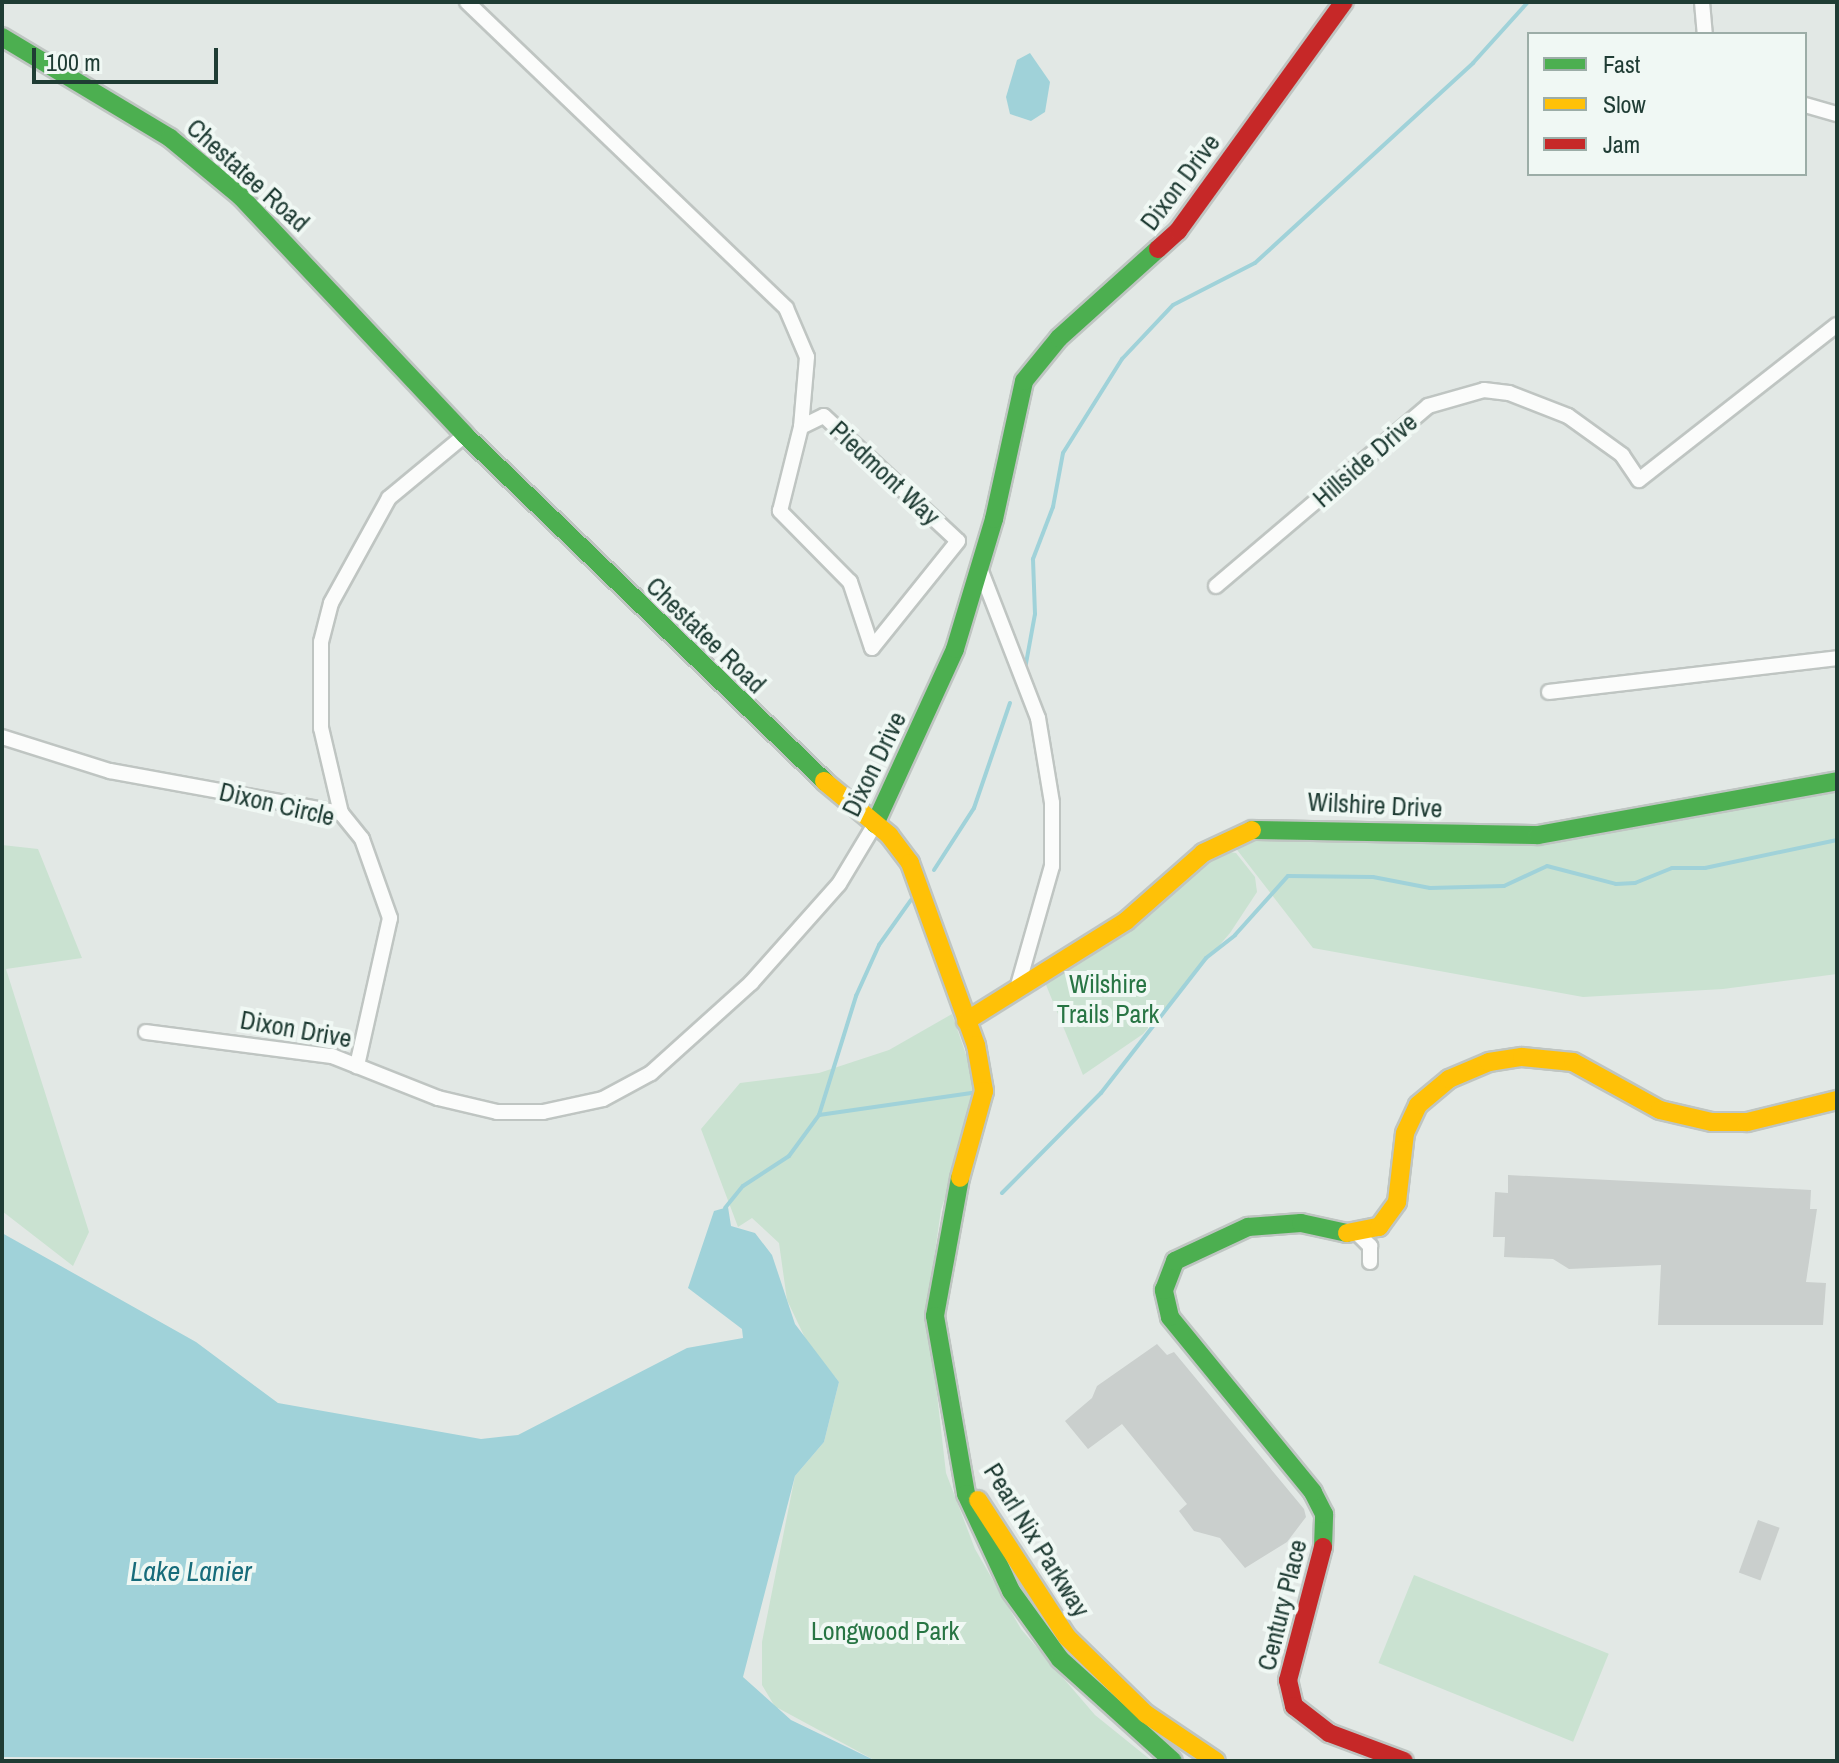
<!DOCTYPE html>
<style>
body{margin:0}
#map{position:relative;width:1839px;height:1763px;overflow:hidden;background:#e2e8e5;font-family:"Archivo Narrow",sans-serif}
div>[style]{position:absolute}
.green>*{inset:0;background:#cae2d1;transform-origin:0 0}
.water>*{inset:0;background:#a0d2d9}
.stream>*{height:4px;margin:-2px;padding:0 2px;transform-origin:2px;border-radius:2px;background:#a0d2d9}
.building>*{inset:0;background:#cacfcd;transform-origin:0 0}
.roads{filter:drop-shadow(2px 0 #bfc5c2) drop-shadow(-2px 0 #bfc5c2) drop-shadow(0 2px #bfc5c2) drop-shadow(0 -2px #bfc5c2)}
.street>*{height:14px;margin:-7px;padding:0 7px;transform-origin:7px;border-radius:7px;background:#fbfcfb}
.fast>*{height:18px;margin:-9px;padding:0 9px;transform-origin:9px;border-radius:9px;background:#4caf50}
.slow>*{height:18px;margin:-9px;padding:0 9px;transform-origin:9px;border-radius:9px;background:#ffc107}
.jam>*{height:18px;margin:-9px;padding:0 9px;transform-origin:9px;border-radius:9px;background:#c62828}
span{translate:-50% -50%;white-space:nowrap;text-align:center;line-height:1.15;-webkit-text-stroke:8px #f0f8f4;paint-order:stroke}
.street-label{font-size:26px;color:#1f3c34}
.park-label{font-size:26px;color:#287544}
.water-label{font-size:28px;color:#176c7b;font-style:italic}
.frame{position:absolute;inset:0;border:4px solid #1f3c34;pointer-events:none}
.legend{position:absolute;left:1527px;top:32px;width:280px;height:144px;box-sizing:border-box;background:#f0f8f4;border:2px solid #9cada7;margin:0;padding:10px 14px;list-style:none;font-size:24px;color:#1f3c34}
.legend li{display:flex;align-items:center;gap:16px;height:40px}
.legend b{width:40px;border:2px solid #9cada7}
.scale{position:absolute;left:32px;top:48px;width:186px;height:36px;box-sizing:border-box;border:4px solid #1f3c34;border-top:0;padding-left:10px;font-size:24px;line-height:28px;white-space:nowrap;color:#1f3c34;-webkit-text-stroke:6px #f0f8f4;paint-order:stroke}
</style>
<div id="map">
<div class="green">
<i style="clip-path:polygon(1837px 782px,1837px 974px,1723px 989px,1583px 997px,1313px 948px,1224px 833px,1482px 835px)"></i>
<i style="clip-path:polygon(2px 845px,38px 849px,82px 958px,6px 969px,89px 1232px,73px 1266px,2px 1211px)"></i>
<i style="clip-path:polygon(1223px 851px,1236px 853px,1255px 877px,1257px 892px,1230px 933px,1143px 1034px,1083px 1075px,1044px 980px)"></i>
<i style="clip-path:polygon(952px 1014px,973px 1075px,975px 1104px,941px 1210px,927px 1307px,946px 1473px,975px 1549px,1021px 1629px,1095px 1715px,1152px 1761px,876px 1761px,778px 1708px,750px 1735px,774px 1705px,762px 1685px,762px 1642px,795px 1476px,824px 1442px,839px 1382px,807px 1342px,787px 1300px,779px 1243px,752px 1218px,738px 1227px,701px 1129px,740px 1083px,819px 1073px,889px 1050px)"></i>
<i style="left:1414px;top:1575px;width:210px;height:95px;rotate:22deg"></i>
</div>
<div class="water">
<i style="clip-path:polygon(1030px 53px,1050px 82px,1045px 112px,1031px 121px,1010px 114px,1006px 97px,1017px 60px)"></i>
<i style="clip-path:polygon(728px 1207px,731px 1226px,755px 1233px,772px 1255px,795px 1324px,839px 1382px,824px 1442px,795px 1476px,743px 1677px,791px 1720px,876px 1761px,2px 1757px,2px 1233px,196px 1342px,278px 1403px,481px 1439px,518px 1435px,687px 1348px,743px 1338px,742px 1329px,688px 1288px,714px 1211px)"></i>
</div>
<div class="stream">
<i style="left:1025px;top:669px;width:56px;rotate:-79.7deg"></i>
<i style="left:1035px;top:614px;width:55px;rotate:-92.1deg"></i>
<i style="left:1033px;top:559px;width:56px;rotate:-69deg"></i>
<i style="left:1053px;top:507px;width:55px;rotate:-79.5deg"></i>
<i style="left:1063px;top:453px;width:111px;rotate:-57.9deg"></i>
<i style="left:1122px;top:359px;width:74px;rotate:-46.6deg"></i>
<i style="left:1173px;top:305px;width:92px;rotate:-27.1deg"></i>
<i style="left:1255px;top:263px;width:296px;rotate:-42.5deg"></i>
<i style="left:1473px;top:63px;width:82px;rotate:-48deg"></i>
<i style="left:934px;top:870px;width:74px;rotate:-57.2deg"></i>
<i style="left:974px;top:808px;width:111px;rotate:-71.1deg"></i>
<i style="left:819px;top:1115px;width:161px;rotate:-8.2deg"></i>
<i style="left:1002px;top:1193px;width:141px;rotate:-45.3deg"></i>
<i style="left:1101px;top:1093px;width:171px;rotate:-52.1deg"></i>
<i style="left:1206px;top:958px;width:37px;rotate:-38deg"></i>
<i style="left:1235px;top:935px;width:79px;rotate:-48.1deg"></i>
<i style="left:1288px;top:876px;width:85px;rotate:0.7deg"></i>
<i style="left:1373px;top:877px;width:58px;rotate:10.9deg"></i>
<i style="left:1430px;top:888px;width:74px;rotate:-1.5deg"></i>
<i style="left:1504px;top:886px;width:47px;rotate:-24.9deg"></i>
<i style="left:1547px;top:866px;width:71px;rotate:14.6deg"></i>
<i style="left:1616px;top:884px;width:19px;rotate:-3deg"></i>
<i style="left:1635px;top:883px;width:40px;rotate:-22deg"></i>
<i style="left:1672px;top:868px;width:33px"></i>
<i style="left:1705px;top:868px;width:135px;rotate:-12deg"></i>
<i style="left:725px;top:1208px;width:28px;rotate:-51deg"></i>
<i style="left:743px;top:1186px;width:55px;rotate:-33.1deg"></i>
<i style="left:789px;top:1156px;width:51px;rotate:-53.8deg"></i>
<i style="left:819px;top:1115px;width:125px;rotate:-72.7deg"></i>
<i style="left:856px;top:996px;width:56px;rotate:-65.7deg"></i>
<i style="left:879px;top:945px;width:55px;rotate:-54.6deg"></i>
</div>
<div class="building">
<i style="clip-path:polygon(1508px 1175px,1811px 1190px,1810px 1209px,1817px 1209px,1806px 1282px,1826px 1283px,1823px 1325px,1658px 1325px,1661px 1265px,1569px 1269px,1553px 1259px,1504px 1257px,1505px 1237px,1493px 1237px,1495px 1192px,1508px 1193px)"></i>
<i style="clip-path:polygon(1157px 1344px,1167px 1355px,1174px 1352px,1304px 1509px,1306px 1517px,1287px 1542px,1245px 1568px,1220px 1538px,1194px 1531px,1179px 1511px,1187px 1504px,1122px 1424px,1088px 1449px,1065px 1421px,1092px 1398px,1097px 1386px)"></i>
<i style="left:1758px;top:1520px;width:23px;height:56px;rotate:20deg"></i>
</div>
<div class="roads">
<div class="street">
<i style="left:467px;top:2px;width:442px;rotate:43.8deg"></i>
<i style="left:786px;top:308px;width:53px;rotate:66.8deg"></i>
<i style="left:807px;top:357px;width:70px;rotate:94.9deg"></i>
<i style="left:1702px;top:2px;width:32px;rotate:85deg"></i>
<i style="left:1805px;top:105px;width:33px;rotate:16deg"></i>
<i style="left:824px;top:416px;width:183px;rotate:43deg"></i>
<i style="left:958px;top:541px;width:137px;rotate:128.8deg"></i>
<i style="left:872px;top:648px;width:70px;rotate:-108.4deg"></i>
<i style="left:850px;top:582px;width:100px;rotate:-134.6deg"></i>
<i style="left:780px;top:511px;width:87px;rotate:-76deg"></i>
<i style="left:801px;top:427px;width:25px;rotate:-26deg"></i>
<i style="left:979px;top:566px;width:163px;rotate:68.8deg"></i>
<i style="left:1038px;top:718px;width:86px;rotate:80.6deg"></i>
<i style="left:1052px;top:803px;width:63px;rotate:90deg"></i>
<i style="left:1052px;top:866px;width:128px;rotate:105.9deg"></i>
<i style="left:1216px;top:586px;width:278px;rotate:-40.3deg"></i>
<i style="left:1428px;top:406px;width:58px;rotate:-15.9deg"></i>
<i style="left:1484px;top:390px;width:25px;rotate:7deg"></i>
<i style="left:1509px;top:393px;width:63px;rotate:21.3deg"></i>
<i style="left:1568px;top:416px;width:67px;rotate:35.8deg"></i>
<i style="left:1622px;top:455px;width:30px;rotate:56deg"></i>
<i style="left:1639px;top:480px;width:251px;rotate:-38.1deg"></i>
<i style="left:1549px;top:692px;width:290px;rotate:-6.7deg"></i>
<i style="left:2px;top:737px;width:113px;rotate:17.5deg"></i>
<i style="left:110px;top:771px;width:235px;rotate:10.3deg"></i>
<i style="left:341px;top:813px;width:33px;rotate:51deg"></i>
<i style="left:362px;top:839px;width:84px;rotate:70.5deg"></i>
<i style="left:390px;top:918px;width:152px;rotate:102.6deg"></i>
<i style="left:341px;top:813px;width:87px;rotate:-103.2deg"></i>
<i style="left:321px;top:728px;width:86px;rotate:-90deg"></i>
<i style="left:321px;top:642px;width:40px;rotate:-75.6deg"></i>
<i style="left:331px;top:603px;width:120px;rotate:-61.1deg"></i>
<i style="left:389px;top:498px;width:99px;rotate:-39.7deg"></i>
<i style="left:146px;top:1032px;width:188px;rotate:7.4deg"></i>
<i style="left:332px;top:1056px;width:114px;rotate:21.6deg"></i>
<i style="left:438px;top:1098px;width:61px;rotate:13.3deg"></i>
<i style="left:497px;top:1112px;width:46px"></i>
<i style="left:543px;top:1112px;width:61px;rotate:-12.2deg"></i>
<i style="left:603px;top:1099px;width:55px;rotate:-28.4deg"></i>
<i style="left:651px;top:1073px;width:135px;rotate:-42deg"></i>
<i style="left:751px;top:983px;width:132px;rotate:-48.4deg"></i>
<i style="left:839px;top:884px;width:70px;rotate:-59deg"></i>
<i style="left:1359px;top:1235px;width:16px;rotate:45deg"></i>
<i style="left:1370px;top:1246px;width:16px;rotate:90deg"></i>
</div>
<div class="fast">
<i style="left:2px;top:37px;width:196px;rotate:31deg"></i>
<i style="left:170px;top:138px;width:91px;rotate:39.6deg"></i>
<i style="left:240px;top:196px;width:328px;rotate:46.7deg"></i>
<i style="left:465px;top:435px;width:499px;rotate:43.9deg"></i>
<i style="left:875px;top:824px;width:192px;rotate:-65.4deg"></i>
<i style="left:955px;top:649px;width:136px;rotate:-73.3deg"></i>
<i style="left:994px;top:519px;width:141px;rotate:-77.7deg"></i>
<i style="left:1024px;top:381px;width:55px;rotate:-50.9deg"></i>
<i style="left:1059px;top:338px;width:133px;rotate:-42deg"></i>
<i style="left:1252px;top:830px;width:286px;rotate:1deg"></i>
<i style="left:1538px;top:835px;width:304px;rotate:-10.2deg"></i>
<i style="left:960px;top:1178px;width:140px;rotate:100.3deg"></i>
<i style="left:935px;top:1316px;width:181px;rotate:80.1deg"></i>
<i style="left:966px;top:1494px;width:107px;rotate:65.1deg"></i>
<i style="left:1011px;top:1591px;width:84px;rotate:54.2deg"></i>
<i style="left:1060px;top:1659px;width:152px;rotate:42.1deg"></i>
<i style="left:1323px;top:1547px;width:33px;rotate:-88deg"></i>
<i style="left:1324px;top:1514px;width:25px;rotate:-117deg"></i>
<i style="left:1313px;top:1492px;width:226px;rotate:-129.3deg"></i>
<i style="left:1170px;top:1317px;width:28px;rotate:-103deg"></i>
<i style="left:1164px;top:1290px;width:31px;rotate:-69deg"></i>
<i style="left:1175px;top:1261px;width:81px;rotate:-25deg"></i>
<i style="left:1248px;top:1227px;width:53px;rotate:-4.3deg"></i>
<i style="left:1301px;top:1223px;width:47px;rotate:12.3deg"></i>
</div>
<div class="slow">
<i style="left:824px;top:781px;width:85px;rotate:39.7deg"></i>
<i style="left:889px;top:835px;width:35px;rotate:53deg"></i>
<i style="left:910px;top:863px;width:194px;rotate:70.1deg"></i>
<i style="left:976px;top:1045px;width:47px;rotate:80.1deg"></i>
<i style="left:984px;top:1091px;width:90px;rotate:105.4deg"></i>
<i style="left:966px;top:1021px;width:189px;rotate:-32deg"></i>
<i style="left:1126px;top:921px;width:103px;rotate:-41.4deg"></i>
<i style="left:1203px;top:853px;width:54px;rotate:-25.1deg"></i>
<i style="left:1347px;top:1233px;width:33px;rotate:-11deg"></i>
<i style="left:1379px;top:1227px;width:31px;rotate:-54deg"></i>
<i style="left:1397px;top:1202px;width:69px;rotate:-83.4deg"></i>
<i style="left:1405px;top:1133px;width:31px;rotate:-65deg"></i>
<i style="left:1418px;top:1105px;width:40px;rotate:-40deg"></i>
<i style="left:1449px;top:1079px;width:43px;rotate:-23deg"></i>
<i style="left:1489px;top:1062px;width:33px;rotate:-9deg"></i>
<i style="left:1522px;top:1057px;width:51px;rotate:5.6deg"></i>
<i style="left:1573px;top:1062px;width:99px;rotate:28.9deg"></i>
<i style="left:1660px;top:1110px;width:53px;rotate:13deg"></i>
<i style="left:1712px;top:1122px;width:35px"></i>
<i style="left:1747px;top:1122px;width:93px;rotate:-13.7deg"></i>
<i style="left:978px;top:1500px;width:163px;rotate:57deg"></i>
<i style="left:1067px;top:1637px;width:110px;rotate:44.3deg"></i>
<i style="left:1146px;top:1714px;width:84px;rotate:33.9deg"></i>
</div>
<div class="jam">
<i style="left:1158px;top:249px;width:27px;rotate:-42deg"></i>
<i style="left:1178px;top:231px;width:283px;rotate:-54.1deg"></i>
<i style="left:1323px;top:1547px;width:138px;rotate:104.7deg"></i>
<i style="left:1288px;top:1680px;width:27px;rotate:77deg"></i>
<i style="left:1294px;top:1706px;width:44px;rotate:37.6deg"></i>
<i style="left:1329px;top:1733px;width:80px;rotate:20.5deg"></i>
</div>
</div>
<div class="street-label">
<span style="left:248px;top:175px;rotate:42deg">Chestatee Road</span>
<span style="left:1180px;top:182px;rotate:-53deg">Dixon Drive</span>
<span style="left:1365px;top:460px;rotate:-41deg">Hillside Drive</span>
<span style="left:885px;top:473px;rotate:43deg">Piedmont Way</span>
<span style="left:706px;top:635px;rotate:44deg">Chestatee Road</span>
<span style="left:874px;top:764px;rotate:-64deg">Dixon Drive</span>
<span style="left:277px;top:804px;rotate:13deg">Dixon Circle</span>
<span style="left:1375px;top:805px;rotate:3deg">Wilshire Drive</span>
<span style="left:296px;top:1029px;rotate:10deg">Dixon Drive</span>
<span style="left:1037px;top:1540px;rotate:58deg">Pearl Nix Parkway</span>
<span style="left:1282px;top:1605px;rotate:-76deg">Century Place</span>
</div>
<div class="park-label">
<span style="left:1108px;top:999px">Wilshire<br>Trails Park</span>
<span style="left:885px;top:1631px">Longwood Park</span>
</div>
<div class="water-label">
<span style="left:191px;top:1571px">Lake Lanier</span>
</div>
<div class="frame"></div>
<ul class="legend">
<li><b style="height:10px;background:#4caf50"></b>Fast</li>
<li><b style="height:10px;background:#ffc107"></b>Slow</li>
<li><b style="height:10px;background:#c62828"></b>Jam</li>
</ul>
<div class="scale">100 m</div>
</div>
